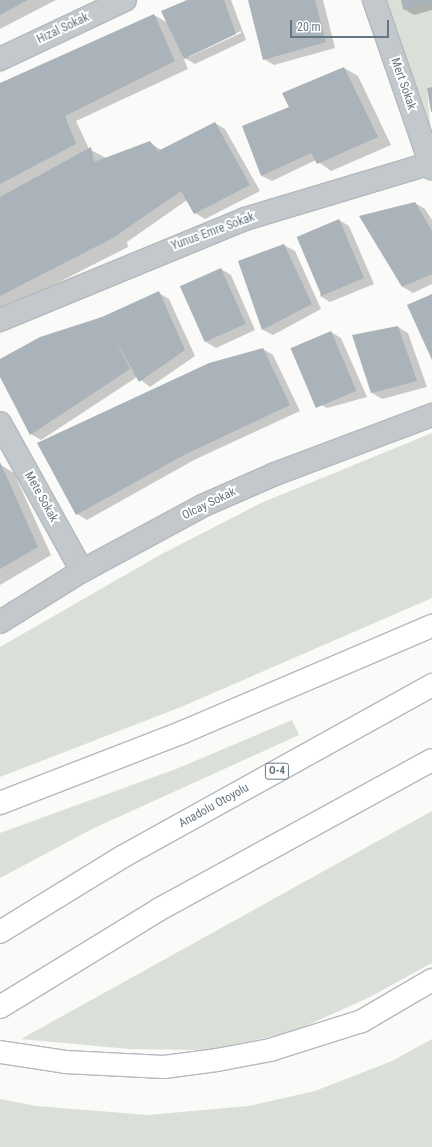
<!DOCTYPE html>
<meta charset="utf-8">
<style>
body{margin:0}
#map{position:relative;width:432px;height:1147px;overflow:hidden;background:#fafaf8;font-family:"Roboto Condensed",sans-serif}
div>[style]{position:absolute}
.green>*{inset:0;background:#dadfd7}
.shadow>*{inset:0;background:#0003}
.building>*{inset:0;background:#aab3b9;transform-origin:0 0}
.roads{filter:drop-shadow(1px 0 #b4b9bd) drop-shadow(-1px 0 #b4b9bd) drop-shadow(0 1px #b4b9bd) drop-shadow(0 -1px #b4b9bd)}
.minor>*{height:22px;margin:-11px;padding:0 11px;transform-origin:11px;border-radius:11px;background:#c3c8cc}
.motorway>*{height:22px;margin:-11px;padding:0 11px;transform-origin:11px;border-radius:11px;background:#fff}
span{translate:-50% -50%;white-space:nowrap;text-align:center;line-height:1.15;-webkit-text-stroke:4px #fff;paint-order:stroke}
.shield-label span{padding:1px 3px;background:#fff;border:1px solid;border-radius:3px;-webkit-text-stroke-width:0}
.shield-label{font-size:11px;color:#657683;font-weight:700}
.street-label{font-size:12px;color:#657683}
.scale{position:absolute;left:290px;top:20px;width:99px;height:18px;box-sizing:border-box;border:2px solid #657683;border-top:0;padding-left:5px;font-size:12px;line-height:14px;white-space:nowrap;color:#657683;-webkit-text-stroke:3px #fff;paint-order:stroke}
</style>
<div id="map">
<div class="green">
<i style="clip-path:polygon(381px 0,401px 0,403px 9px,432px 2px,432px 87px,427px 88px,432px 145px)"></i>
<i style="clip-path:polygon(432px 433px,432px 598px,181px 707px,0 777px,0 647px,160px 555px,261px 503px)"></i>
<i style="clip-path:polygon(292px 720px,299px 735px,92px 829px,0 878px,0 833px,176px 769px)"></i>
<i style="clip-path:polygon(432px 811px,432px 963px,368px 998px,292px 1032px,210px 1050px,129px 1049px,21px 1039px)"></i>
<i style="clip-path:polygon(432px 1039px,432px 1147px,0 1147px,0 1099px,36px 1106px,148px 1115px,248px 1106px,315px 1091px,392px 1061px)"></i>
</div>
<div class="shadow">
<i style="clip-path:polygon(0 0,56px 0,0 29px)"></i>
<i style="clip-path:polygon(evenodd,190px 0,231px 0,246px 40px,195px 64px,183px 57px,188px 69px,76px 121px,89px 149px,106px 158px,149px 142px,161px 150px,215px 123px,225px 129px,260px 191px,205px 219px,195px 213px,187px 200px,127px 242px,128px 247px,0 312px,0 84px,154px 15px,168px 23px,190px 0,241px 31px,241px 33px,189px 57px,189px 55px,241px 31px)"></i>
<i style="clip-path:polygon(249px 0,323px 0,335px 48px,274px 65px,264px 59px)"></i>
<i style="clip-path:polygon(402px 0,432px 0,432px 10px,414px 15px,404px 9px)"></i>
<i style="clip-path:polygon(344px 68px,358px 76px,391px 145px,331px 171px,316px 160px,272px 181px,262px 176px,290px 107px)"></i>
<i style="clip-path:polygon(415px 203px,425px 209px,432px 220px,432px 284px,413px 293px,403px 287px)"></i>
<i style="clip-path:polygon(339px 220px,349px 226px,374px 284px,330px 302px,320px 296px)"></i>
<i style="clip-path:polygon(284px 245px,295px 251px,321px 309px,273px 335px,263px 330px)"></i>
<i style="clip-path:polygon(221px 269px,231px 275px,255px 330px,216px 348px,206px 342px)"></i>
<i style="clip-path:polygon(159px 293px,169px 299px,195px 356px,150px 387px,137px 377px,41px 440px,31px 434px,0 375px,0 360px)"></i>
<i style="clip-path:polygon(398px 327px,408px 333px,427px 387px,382px 399px,372px 393px)"></i>
<i style="clip-path:polygon(331px 332px,341px 338px,367px 397px,327px 408px,316px 402px)"></i>
<i style="clip-path:polygon(263px 349px,273px 355px,300px 411px,194px 460px,87px 520px,77px 514px)"></i>
<i style="clip-path:polygon(1px 465px,14px 473px,51px 555px,0 585px)"></i>
</div>
<div class="building">
<i style="clip-path:polygon(0 0,28px 0,0 15px)"></i>
<i style="clip-path:polygon(187px 0,224px 0,236px 34px,184px 59px,161px 11px)"></i>
<i style="clip-path:polygon(248px 0,315px 0,326px 42px,263px 60px)"></i>
<i style="clip-path:polygon(401px 0,432px 0,432px 2px,403px 10px)"></i>
<i style="clip-path:polygon(154px 14px,175px 61px,65px 116px,76px 144px,0 184px,0 83px)"></i>
<i style="clip-path:polygon(344px 67px,378px 137px,317px 164px,311px 153px,261px 176px,242px 126px,289px 107px,282px 93px)"></i>
<i style="clip-path:polygon(432px 87px,432px 112px,431px 112px,427px 88px)"></i>
<i style="clip-path:polygon(215px 122px,250px 185px,194px 214px,181px 191px,113px 238px,0 296px,0 197px,91px 147px,94px 162px,150px 141px,158px 151px)"></i>
<i style="clip-path:polygon(415px 202px,432px 231px,432px 274px,402px 287px,359px 216px)"></i>
<i style="left:339px;top:219px;width:64px;height:46px;rotate:67deg"></i>
<i style="clip-path:polygon(284px 244px,312px 304px,262px 330px,238px 261px)"></i>
<i style="left:221px;top:268px;width:61px;height:45px;rotate:66deg"></i>
<i style="clip-path:polygon(159px 291px,185px 350px,139px 382px,113px 336px,130px 369px,30px 435px,0 377px,0 359px,40px 337px,102px 317px)"></i>
<i style="clip-path:polygon(432px 294px,432px 360px,407px 305px)"></i>
<i style="clip-path:polygon(398px 326px,417px 381px,371px 393px,352px 335px)"></i>
<i style="left:331px;top:331px;width:65px;height:44px;rotate:67deg"></i>
<i style="clip-path:polygon(263px 348px,290px 405px,184px 455px,76px 515px,37px 443px,209px 363px)"></i>
<i style="clip-path:polygon(0 462px,38px 547px,0 569px)"></i>
</div>
<div class="roads">
<div class="minor">
<i style="left:374px;top:0;width:178px;rotate:71deg"></i>
<i style="left:0;top:59px;width:138px;rotate:-25.3deg"></i>
<i style="left:0;top:320px;width:265px;rotate:-22.4deg"></i>
<i style="left:245px;top:219px;width:195px;rotate:-16.7deg"></i>
<i style="left:0;top:423px;width:169px;rotate:61deg"></i>
<i style="left:0;top:622px;width:97px;rotate:-31.9deg"></i>
<i style="left:82px;top:571px;width:136px;rotate:-28.4deg"></i>
<i style="left:202px;top:506px;width:80px;rotate:-23.7deg"></i>
<i style="left:275px;top:474px;width:168px;rotate:-20.6deg"></i>
</div>
<div class="motorway">
<i style="left:0;top:803px;width:196px;rotate:-21.2deg"></i>
<i style="left:183px;top:732px;width:271px;rotate:-23.1deg"></i>
<i style="left:0;top:932px;width:143px;rotate:-31.6deg"></i>
<i style="left:122px;top:857px;width:355px;rotate:-29deg"></i>
<i style="left:0;top:1007px;width:185px;rotate:-31.5deg"></i>
<i style="left:158px;top:910px;width:312px;rotate:-28.7deg"></i>
<i style="left:0;top:1052px;width:66px;rotate:8.7deg"></i>
<i style="left:65px;top:1062px;width:99px;rotate:2.9deg"></i>
<i style="left:164px;top:1067px;width:53px;rotate:-7.5deg"></i>
<i style="left:217px;top:1060px;width:54px;rotate:-10.7deg"></i>
<i style="left:270px;top:1050px;width:96px;rotate:-17.5deg"></i>
<i style="left:362px;top:1021px;width:81px;rotate:-30.4deg"></i>
</div>
</div>
<div class="shield-label">
<span style="left:277px;top:771px">O-4</span>
</div>
<div class="street-label">
<span style="left:63px;top:29px;rotate:-25deg">Hızal Sokak</span>
<span style="left:403px;top:84px;rotate:71deg">Mert Sokak</span>
<span style="left:213px;top:232px;rotate:-20deg">Yunus Emre Sokak</span>
<span style="left:41px;top:497px;rotate:61deg">Mete Sokak</span>
<span style="left:209px;top:504px;rotate:-26deg">Olcay Sokak</span>
<span style="left:214px;top:806px;rotate:-29deg">Anadolu Otoyolu</span>
</div>
<div class="scale">20 m</div>
</div>
